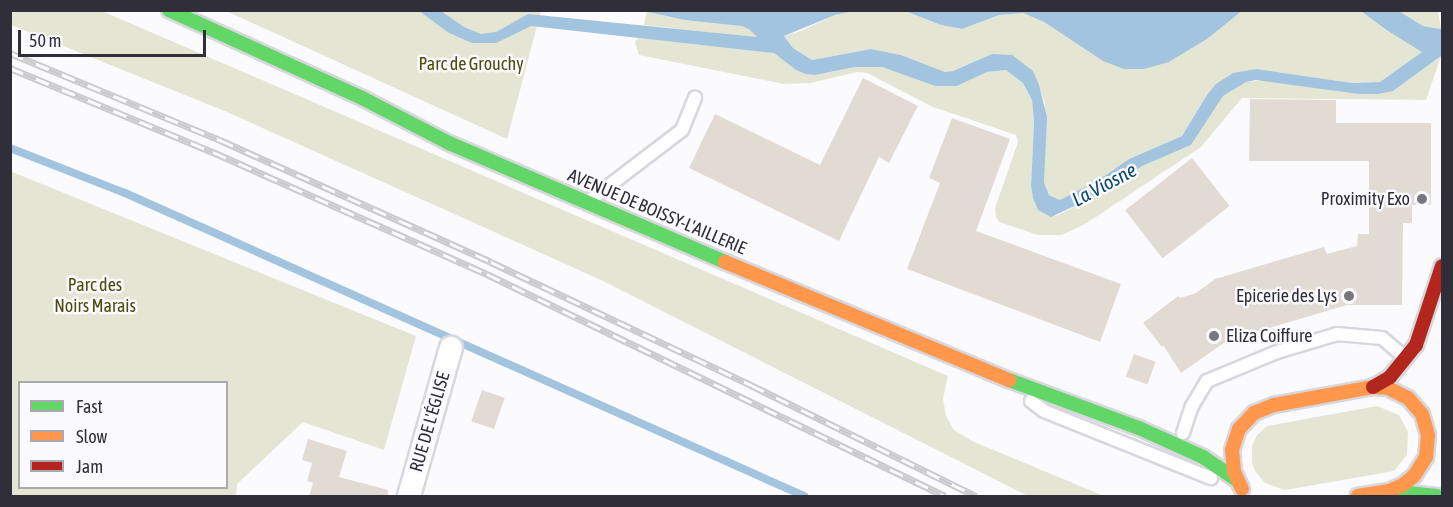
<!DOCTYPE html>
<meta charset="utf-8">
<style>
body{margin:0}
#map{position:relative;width:1453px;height:507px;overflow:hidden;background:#fbfbfe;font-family:"Asap Condensed",sans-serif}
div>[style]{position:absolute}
.green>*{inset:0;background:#e4e6d3}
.water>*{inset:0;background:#a2c4de}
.stream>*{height:8px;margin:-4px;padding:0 4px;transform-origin:4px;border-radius:4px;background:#a2c4de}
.building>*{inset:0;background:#e2dbd3;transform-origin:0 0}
.roads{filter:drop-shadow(2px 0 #d8d7de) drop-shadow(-2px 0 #d8d7de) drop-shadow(0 2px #d8d7de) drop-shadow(0 -2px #d8d7de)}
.lane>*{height:12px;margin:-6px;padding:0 6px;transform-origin:6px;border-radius:6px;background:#fefeff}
.street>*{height:22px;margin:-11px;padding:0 11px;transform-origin:11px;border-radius:11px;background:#fefeff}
.fast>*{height:14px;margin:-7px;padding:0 7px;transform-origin:7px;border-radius:7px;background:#63d668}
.slow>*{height:14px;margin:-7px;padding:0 7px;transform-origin:7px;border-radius:7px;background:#ff974d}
.jam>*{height:14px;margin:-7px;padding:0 7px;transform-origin:7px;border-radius:7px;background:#b3261e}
.rail>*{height:7px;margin-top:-3.5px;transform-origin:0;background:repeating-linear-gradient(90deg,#fafaff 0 14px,#cbcbcd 0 28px);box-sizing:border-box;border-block:2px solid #cbcbcd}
.dots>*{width:16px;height:16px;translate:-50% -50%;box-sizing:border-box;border:3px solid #fafaff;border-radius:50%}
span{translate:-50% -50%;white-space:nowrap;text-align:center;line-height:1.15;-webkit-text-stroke:5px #fafaff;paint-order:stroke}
.park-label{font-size:18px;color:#4b4c09}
.poi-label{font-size:18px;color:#302f39}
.right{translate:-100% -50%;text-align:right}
.left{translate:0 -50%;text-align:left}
.street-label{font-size:18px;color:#302f39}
.water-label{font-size:20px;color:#08476a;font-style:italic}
.frame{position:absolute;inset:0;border:12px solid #302f39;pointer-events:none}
.legend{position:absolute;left:18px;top:381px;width:210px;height:108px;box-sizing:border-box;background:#fafaff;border:2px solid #a9a9b0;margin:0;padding:8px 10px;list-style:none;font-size:18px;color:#302f39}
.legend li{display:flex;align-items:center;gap:12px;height:30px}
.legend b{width:30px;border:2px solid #a9a9b0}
.scale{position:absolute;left:18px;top:30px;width:188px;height:27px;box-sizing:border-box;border:3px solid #302f39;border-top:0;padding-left:8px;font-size:18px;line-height:21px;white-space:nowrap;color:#302f39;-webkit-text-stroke:4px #fafaff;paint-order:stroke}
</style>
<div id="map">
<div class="green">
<i style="clip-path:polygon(1361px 10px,1388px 31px,1423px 52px,1380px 82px,1352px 83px,1257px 69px,1207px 95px,1182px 136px,1129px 159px,1100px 179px,1060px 200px,1049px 195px,1044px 182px,1045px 103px,1033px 71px,992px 54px,953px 71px,945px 72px,901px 55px,871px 49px,812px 60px,793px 48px,784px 36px,801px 31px,835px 15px,855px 11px,905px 11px,941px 25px,962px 29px,999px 15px,1023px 13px,1044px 22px,1103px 61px,1169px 62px,1207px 39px,1242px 11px)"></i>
<i style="clip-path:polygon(10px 11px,102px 11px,948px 376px,943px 399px,946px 416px,954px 430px,972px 441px,1104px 496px,1028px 496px,601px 280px,227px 112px,11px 25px)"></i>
<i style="clip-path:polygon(226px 11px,541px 11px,507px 139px)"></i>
<i style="clip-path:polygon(647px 11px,742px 26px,751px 30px,758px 38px,644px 25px)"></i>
<i style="clip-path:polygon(1399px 11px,1438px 11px,1441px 29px,1423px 26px)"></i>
<i style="clip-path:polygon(638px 38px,775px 53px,796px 70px,815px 75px,855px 67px,882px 67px,935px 86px,957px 86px,987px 72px,1006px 70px,1023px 83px,1032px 100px,1034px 123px,1031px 186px,1033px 198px,1036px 205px,1056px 216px,1107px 191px,1142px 166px,1191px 145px,1223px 96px,1246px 82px,1265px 80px,1359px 94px,1393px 91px,1441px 56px,1426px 100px,1242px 98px,1201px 147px,1087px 223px,1062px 235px,1038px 235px,999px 222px,996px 217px,995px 208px,1018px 142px,1016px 135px,933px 107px,867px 73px,857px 72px,811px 83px,784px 84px,639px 55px,635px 42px)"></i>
<i style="clip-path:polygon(evenodd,10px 171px,416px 336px,384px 450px,303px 422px,237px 484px,236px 496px,12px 496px,10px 171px,20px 382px,226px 382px,226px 488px,20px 488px,20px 382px)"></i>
<i style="clip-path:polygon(1377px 406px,1399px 415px,1408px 432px,1407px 455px,1394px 471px,1285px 490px,1265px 483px,1255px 471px,1252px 463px,1252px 446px,1257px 435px,1267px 426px)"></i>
</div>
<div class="water">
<i style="clip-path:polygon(419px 11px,441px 11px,464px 27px,481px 34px,496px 32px,528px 14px,757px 37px,750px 30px,742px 26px,685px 20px,644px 11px,855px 11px,835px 15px,784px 36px,793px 48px,812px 60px,871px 49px,901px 55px,945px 72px,953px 71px,992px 54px,1012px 55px,1033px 71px,1039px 85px,1047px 117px,1044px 182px,1049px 195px,1060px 200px,1100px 179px,1129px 159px,1182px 136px,1207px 95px,1216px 84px,1233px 73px,1257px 69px,1352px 83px,1380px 82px,1422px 52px,1388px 31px,1361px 11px,1399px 11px,1423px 26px,1441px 29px,1441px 56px,1393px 91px,1378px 94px,1359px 94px,1256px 80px,1246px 82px,1223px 96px,1191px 145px,1142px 166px,1107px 191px,1051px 217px,1038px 210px,1033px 198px,1031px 186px,1034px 123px,1032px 100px,1023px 83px,1006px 70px,987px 72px,957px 86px,935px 86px,882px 67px,855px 67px,815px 75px,806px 74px,796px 70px,774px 53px,531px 26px,496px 43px,472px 43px,449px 33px)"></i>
<i style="clip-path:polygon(905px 11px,1242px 11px,1207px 39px,1169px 62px,1144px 69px,1124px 69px,1103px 61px,1044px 22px,1023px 13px,999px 15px,962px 29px,941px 25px)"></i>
</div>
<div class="stream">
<i style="left:10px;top:148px;width:123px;rotate:21.4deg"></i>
<i style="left:125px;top:193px;width:744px;rotate:24.05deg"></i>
</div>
<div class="building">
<i style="clip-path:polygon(863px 78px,918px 106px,889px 163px,879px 157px,839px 241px,689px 168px,715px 114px,820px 165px)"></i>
<i style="clip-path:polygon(1250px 99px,1336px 100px,1336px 123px,1431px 123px,1431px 205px,1412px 205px,1412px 223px,1403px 223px,1402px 305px,1347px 305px,1228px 340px,1181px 373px,1163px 345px,1162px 347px,1143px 323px,1178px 296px,1180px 298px,1196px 293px,1215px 279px,1324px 247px,1327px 254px,1357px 246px,1358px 234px,1369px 234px,1369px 161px,1249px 161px)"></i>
<i style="clip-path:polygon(952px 118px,1010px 139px,976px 231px,1121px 284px,1100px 342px,907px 269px,940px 183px,929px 178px)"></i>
<i style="left:1192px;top:158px;width:61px;height:85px;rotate:52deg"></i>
<i style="left:1134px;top:354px;width:23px;height:24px;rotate:20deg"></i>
<i style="left:482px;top:390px;width:24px;height:33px;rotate:19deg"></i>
<i style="clip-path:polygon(308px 439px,347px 451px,339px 477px,388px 490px,388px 496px,309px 496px,313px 483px,307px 481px,312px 463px,302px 460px)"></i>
</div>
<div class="roads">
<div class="lane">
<i style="left:589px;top:201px;width:117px;rotate:-37.4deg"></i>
<i style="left:682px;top:130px;width:35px;rotate:-68deg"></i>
<i style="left:1031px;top:401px;width:16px;rotate:38deg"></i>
<i style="left:1044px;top:411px;width:180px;rotate:21.9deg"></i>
<i style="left:1183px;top:433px;width:28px;rotate:-72deg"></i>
<i style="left:1192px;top:406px;width:29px;rotate:-59deg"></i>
<i style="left:1207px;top:381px;width:76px;rotate:-22.5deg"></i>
<i style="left:1277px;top:352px;width:63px;rotate:-16.7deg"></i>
<i style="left:1337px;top:334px;width:45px;rotate:5.1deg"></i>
<i style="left:1382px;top:338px;width:30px;rotate:40deg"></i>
</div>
<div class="street">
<i style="left:409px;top:496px;width:154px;rotate:-74.2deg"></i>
</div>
<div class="fast">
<i style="left:169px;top:10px;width:214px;rotate:24.5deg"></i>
<i style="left:364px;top:99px;width:96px;rotate:27.4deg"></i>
<i style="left:449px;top:143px;width:301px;rotate:23.3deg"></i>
<i style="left:1009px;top:380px;width:139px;rotate:20.3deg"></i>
<i style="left:1139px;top:428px;width:70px;rotate:24.4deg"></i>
<i style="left:1203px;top:457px;width:40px;rotate:34deg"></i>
<i style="left:1389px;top:491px;width:48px;rotate:5.9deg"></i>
</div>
<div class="slow">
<i style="left:725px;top:262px;width:308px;rotate:22.6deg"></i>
<i style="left:1242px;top:489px;width:19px;rotate:-115deg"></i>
<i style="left:1234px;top:472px;width:22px;rotate:-95deg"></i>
<i style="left:1232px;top:450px;width:22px;rotate:-72deg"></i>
<i style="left:1239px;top:429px;width:22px;rotate:-47deg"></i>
<i style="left:1254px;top:413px;width:22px;rotate:-22deg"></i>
<i style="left:1274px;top:405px;width:101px;rotate:-10.3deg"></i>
<i style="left:1373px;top:387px;width:15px;rotate:4deg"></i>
<i style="left:1388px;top:388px;width:22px;rotate:27deg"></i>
<i style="left:1408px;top:398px;width:21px;rotate:49deg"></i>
<i style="left:1422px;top:414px;width:22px;rotate:74deg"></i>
<i style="left:1428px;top:435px;width:22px;rotate:95deg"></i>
<i style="left:1426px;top:457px;width:22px;rotate:122deg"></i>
<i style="left:1414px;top:476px;width:14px;rotate:141deg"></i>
<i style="left:1403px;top:485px;width:15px;rotate:157deg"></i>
<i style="left:1389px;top:491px;width:32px;rotate:171deg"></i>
</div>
<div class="jam">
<i style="left:1373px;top:387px;width:20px;rotate:-30deg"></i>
<i style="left:1390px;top:377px;width:41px;rotate:-50.9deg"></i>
<i style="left:1416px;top:345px;width:83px;rotate:-71.8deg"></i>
</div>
</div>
<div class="rail">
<i style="left:10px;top:53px;width:227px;rotate:22.5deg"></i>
<i style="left:220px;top:140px;width:297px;rotate:24.2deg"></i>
<i style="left:491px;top:262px;width:288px;rotate:25.3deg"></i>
<i style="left:751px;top:385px;width:251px;rotate:26.3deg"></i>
<i style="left:10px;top:68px;width:220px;rotate:22.5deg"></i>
<i style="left:213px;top:152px;width:300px;rotate:24deg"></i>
<i style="left:487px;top:274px;width:509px;rotate:25.86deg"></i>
</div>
<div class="dots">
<i style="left:1422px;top:199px;background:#77767e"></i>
<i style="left:1349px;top:296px;background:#77767e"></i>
<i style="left:1214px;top:336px;background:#77767e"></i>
</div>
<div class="park-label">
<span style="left:471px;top:64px">Parc de Grouchy</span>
<span style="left:95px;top:296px">Parc des<br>Noirs Marais</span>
</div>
<div class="poi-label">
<span class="right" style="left:1410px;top:199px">Proximity Exo</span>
<span class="right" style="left:1337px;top:296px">Epicerie des Lys</span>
<span class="left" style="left:1226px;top:336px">Eliza Coiffure</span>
</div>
<div class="street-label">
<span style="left:657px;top:212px;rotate:23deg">AVENUE DE BOISSY-L'AILLERIE</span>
<span style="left:430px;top:422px;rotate:-74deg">RUE DE L'ÉGLISE</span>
</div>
<div class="water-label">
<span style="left:1104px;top:184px;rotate:-28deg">La Viosne</span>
</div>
<div class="frame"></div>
<ul class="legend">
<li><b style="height:8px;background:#63d668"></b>Fast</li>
<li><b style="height:8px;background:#ff974d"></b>Slow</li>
<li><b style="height:8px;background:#b3261e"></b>Jam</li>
</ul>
<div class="scale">50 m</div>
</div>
